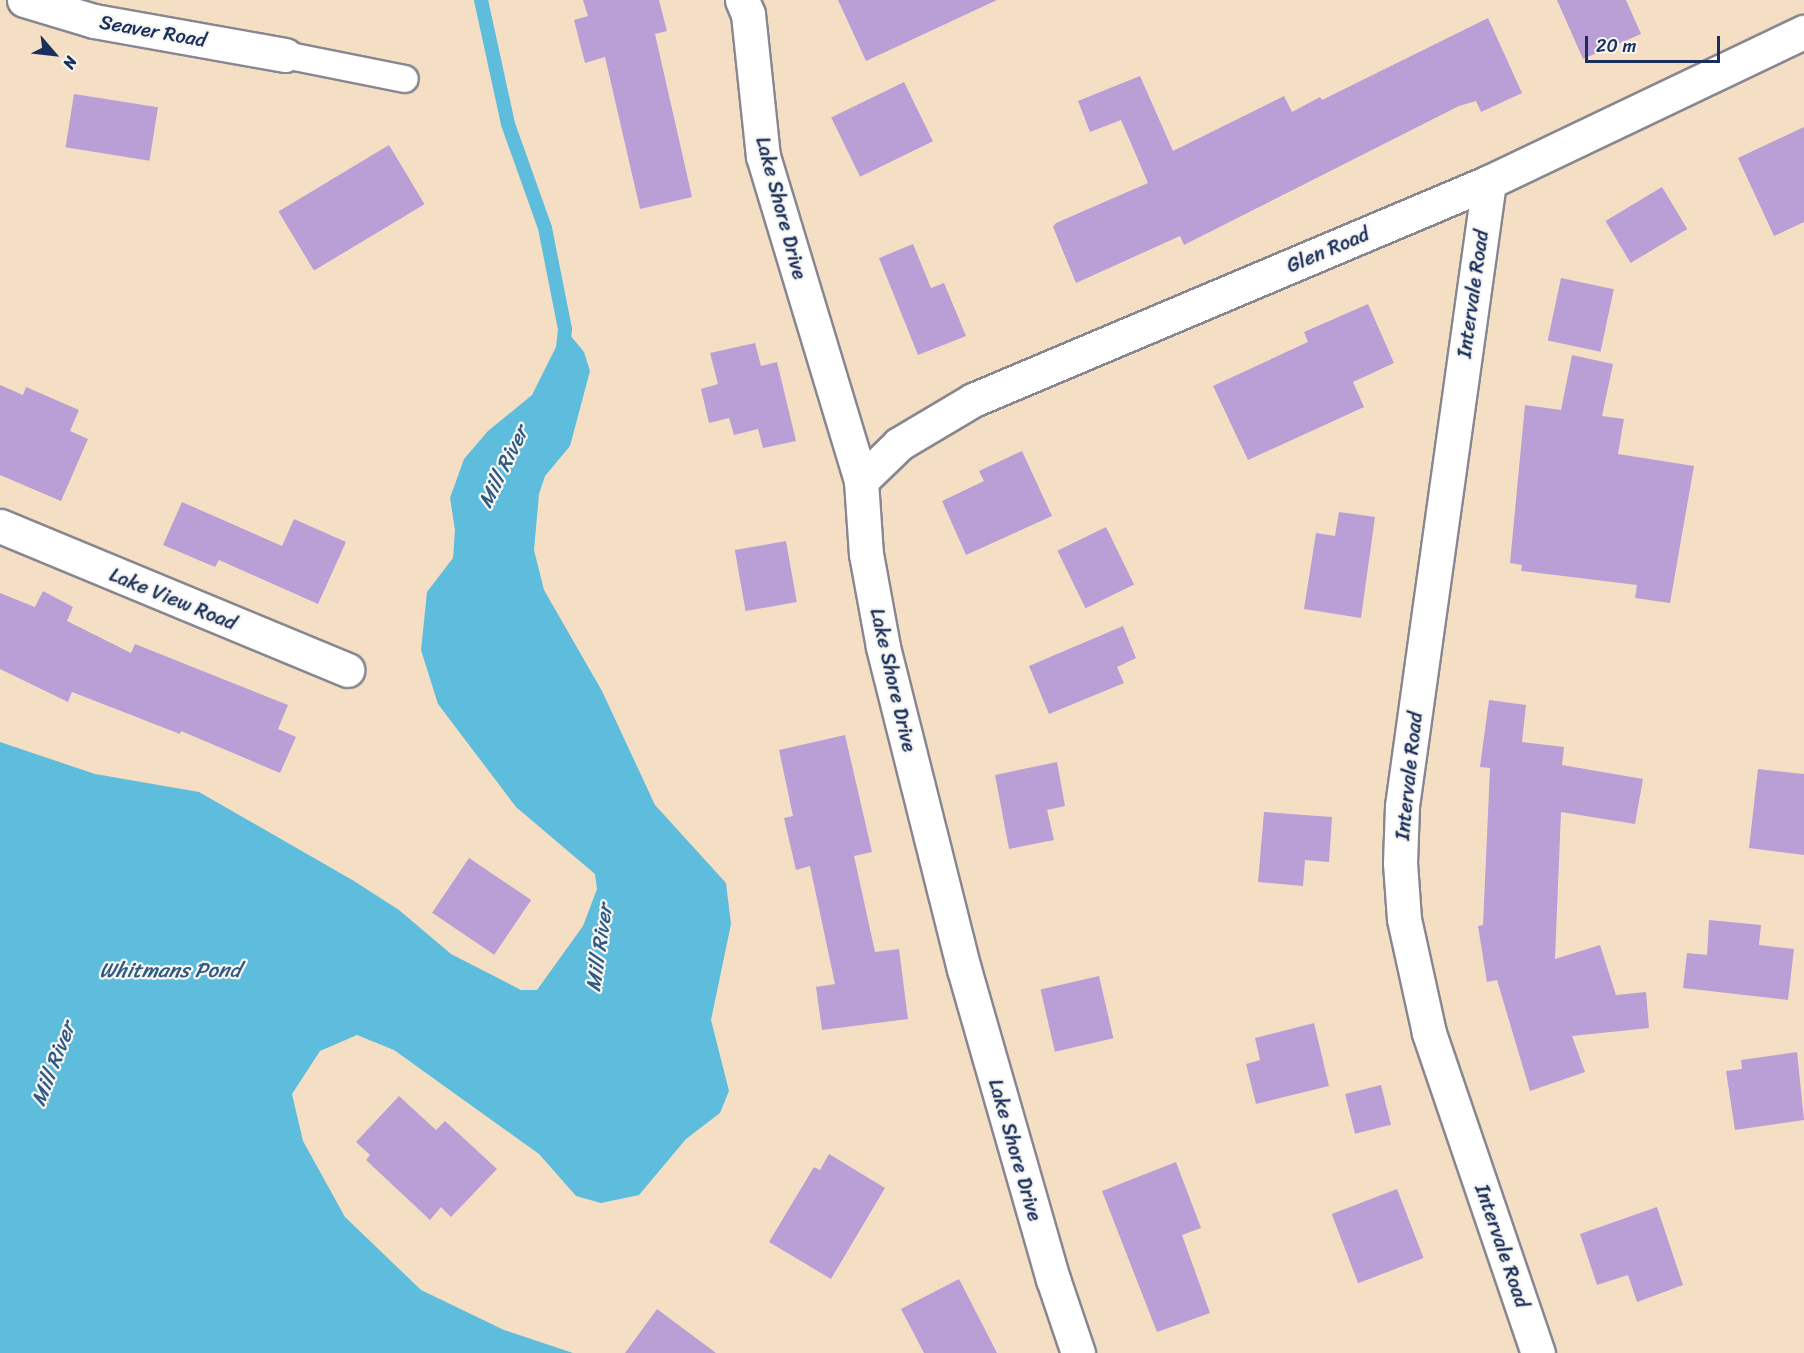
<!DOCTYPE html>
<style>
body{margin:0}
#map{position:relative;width:1804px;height:1353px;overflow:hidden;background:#f4dfc4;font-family:Sriracha,sans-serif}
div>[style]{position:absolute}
.water>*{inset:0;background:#5ebcdc}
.stream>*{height:14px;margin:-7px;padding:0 7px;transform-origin:7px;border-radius:7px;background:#5ebcdc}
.building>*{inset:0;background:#ba9fd7;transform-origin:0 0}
.roads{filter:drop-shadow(2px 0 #888791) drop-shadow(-2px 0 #888791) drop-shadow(0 2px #888791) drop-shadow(0 -2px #888791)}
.lane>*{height:26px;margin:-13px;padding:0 13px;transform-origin:13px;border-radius:13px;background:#fff}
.street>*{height:33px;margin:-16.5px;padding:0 16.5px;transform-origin:16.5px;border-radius:16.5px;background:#fff}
span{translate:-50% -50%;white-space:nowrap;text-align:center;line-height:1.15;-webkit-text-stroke:4.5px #f6f6f2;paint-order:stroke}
.street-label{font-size:20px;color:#1b2f5e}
.water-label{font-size:21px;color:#2f5984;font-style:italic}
.north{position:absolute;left:24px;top:24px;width:60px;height:60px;-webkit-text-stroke:4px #f6f6f2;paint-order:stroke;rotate:118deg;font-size:16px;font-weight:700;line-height:24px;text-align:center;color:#1b2f5e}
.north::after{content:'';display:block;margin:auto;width:21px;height:27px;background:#1b2f5e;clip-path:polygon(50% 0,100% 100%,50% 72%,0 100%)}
.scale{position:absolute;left:1585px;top:36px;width:135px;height:27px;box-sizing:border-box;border:3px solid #1b2f5e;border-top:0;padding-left:8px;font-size:18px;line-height:21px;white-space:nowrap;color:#1b2f5e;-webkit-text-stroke:4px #f6f6f2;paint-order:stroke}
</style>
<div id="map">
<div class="water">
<i style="clip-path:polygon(565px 329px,584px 352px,590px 371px,570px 446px,545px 476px,539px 494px,534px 550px,544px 590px,602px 691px,655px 805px,726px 883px,731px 924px,711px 1020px,729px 1091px,720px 1113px,686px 1139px,639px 1195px,601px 1203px,576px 1196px,539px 1154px,394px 1050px,357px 1035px,320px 1051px,292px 1094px,303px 1141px,345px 1217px,421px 1290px,504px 1330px,573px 1353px,0 1353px,0 742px,95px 774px,199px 792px,354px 881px,399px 910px,451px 954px,521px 990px,537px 990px,583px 926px,597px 889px,595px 874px,516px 807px,438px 704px,421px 650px,427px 592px,453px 558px,455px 530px,450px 498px,464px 459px,488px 431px,532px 395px)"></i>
</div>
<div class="stream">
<i style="left:481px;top:0;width:127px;rotate:77.7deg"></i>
<i style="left:508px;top:124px;width:110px;rotate:70.4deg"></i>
<i style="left:545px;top:228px;width:103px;rotate:78.8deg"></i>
<i style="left:565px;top:329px;width:18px;rotate:96deg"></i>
</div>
<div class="building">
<i style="clip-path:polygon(583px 0,659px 0,667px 31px,655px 34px,692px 197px,640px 209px,605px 57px,585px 63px,574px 20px,588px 16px)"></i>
<i style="clip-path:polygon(838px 0,997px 0,866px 61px)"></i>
<i style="clip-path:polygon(1557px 0,1626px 0,1641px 34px,1583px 59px)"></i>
<i style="clip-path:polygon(1488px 18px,1522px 93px,1481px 112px,1476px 101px,1459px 106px,1184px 245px,1180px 236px,1076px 283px,1053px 227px,1056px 223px,1148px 183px,1121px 120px,1090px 132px,1078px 101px,1140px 76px,1173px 151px,1284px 96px,1292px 112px,1320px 97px,1322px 100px)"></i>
<i style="left:904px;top:82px;width:66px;height:81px;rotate:64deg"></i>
<i style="left:74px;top:94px;width:85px;height:54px;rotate:9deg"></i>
<i style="clip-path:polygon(1804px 127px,1804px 222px,1774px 236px,1738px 158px)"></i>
<i style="left:389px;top:145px;width:69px;height:129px;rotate:59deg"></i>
<i style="left:1662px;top:187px;width:49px;height:66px;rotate:59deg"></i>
<i style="clip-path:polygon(913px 244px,931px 288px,944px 283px,966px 336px,918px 355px,879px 258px)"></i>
<i style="left:1561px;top:278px;width:54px;height:64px;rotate:12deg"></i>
<i style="clip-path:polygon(1368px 304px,1394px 363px,1353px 382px,1364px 407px,1248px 460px,1213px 386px,1308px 342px,1304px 332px)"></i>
<i style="clip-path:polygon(755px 343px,761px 366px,777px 362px,796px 441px,763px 448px,758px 429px,734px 435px,729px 418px,709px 423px,701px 389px,718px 384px,710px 353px)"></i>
<i style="clip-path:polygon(1572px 355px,1613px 364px,1602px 416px,1624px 419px,1618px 454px,1694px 466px,1670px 603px,1635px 598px,1637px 585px,1521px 571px,1522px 565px,1510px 563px,1525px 405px,1561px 410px)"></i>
<i style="clip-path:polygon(0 385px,23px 395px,26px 387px,79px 410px,70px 431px,88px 439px,61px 501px,0 475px)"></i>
<i style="clip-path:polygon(1022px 451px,1052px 516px,966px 555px,942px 501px,984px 481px,979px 471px)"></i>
<i style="clip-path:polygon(182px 502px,282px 546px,294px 519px,346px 542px,318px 604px,219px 560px,215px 567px,163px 545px)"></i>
<i style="clip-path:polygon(1339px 512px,1375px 517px,1361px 618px,1304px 609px,1316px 533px,1335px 536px)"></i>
<i style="left:1106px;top:527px;width:64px;height:54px;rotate:64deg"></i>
<i style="left:786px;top:541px;width:62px;height:52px;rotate:80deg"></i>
<i style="clip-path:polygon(43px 591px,73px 607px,67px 621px,131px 653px,135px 644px,288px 705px,278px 729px,296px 737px,280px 773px,181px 731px,180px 734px,72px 692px,68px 702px,0 669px,0 593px,35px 607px)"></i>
<i style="clip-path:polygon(1123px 626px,1136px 658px,1117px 667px,1124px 683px,1049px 714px,1029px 666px)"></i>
<i style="clip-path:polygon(1489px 700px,1526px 705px,1522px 742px,1564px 747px,1562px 765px,1643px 779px,1635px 824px,1561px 812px,1555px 959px,1600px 945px,1616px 995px,1646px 992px,1649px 1028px,1572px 1036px,1585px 1072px,1530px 1091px,1497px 980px,1487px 982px,1478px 926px,1483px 925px,1490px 768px,1480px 767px)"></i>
<i style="clip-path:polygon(845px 735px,872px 852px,854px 856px,875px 952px,899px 949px,908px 1019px,822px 1030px,816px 987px,835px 984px,810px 866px,796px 870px,784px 818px,793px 816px,779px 750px)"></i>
<i style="clip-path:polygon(1057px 762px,1065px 806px,1047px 810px,1054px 840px,1009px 849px,995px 775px)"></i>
<i style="clip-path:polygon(1758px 769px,1804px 774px,1804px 855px,1749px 848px)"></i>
<i style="clip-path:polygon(1264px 812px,1332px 817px,1329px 862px,1305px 860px,1303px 886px,1258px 882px)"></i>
<i style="left:469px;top:858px;width:75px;height:66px;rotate:34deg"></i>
<i style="clip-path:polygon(1709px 920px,1761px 925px,1759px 945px,1794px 949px,1788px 1000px,1683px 988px,1687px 953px,1707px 955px)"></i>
<i style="left:1099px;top:976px;width:64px;height:60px;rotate:77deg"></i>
<i style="clip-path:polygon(1314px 1023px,1329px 1086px,1256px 1104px,1246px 1064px,1260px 1060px,1255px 1038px)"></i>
<i style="clip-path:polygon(1797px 1052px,1804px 1120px,1735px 1130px,1726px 1071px,1742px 1069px,1741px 1060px)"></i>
<i style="left:1381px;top:1085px;width:41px;height:37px;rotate:76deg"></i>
<i style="clip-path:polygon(399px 1096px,436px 1130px,445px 1121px,497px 1169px,451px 1217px,441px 1207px,430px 1220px,366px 1160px,370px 1155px,356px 1142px)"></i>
<i style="clip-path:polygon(829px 1154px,885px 1188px,831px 1279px,769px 1242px,814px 1167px,820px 1170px)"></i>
<i style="clip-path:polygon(1176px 1162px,1201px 1228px,1182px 1235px,1210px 1313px,1157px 1332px,1102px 1191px)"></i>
<i style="left:1397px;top:1189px;width:74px;height:70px;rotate:69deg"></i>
<i style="clip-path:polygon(1657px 1207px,1683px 1285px,1637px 1302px,1628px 1275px,1597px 1285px,1580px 1234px)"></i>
<i style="clip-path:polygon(959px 1279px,997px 1353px,924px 1353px,901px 1309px)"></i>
<i style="clip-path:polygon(657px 1309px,716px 1353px,625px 1353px)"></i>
</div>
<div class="roads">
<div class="lane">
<i style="left:285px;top:55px;width:122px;rotate:11.3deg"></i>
</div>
<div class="street">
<i style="left:24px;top:0;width:73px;rotate:16.7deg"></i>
<i style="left:94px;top:21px;width:194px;rotate:10.1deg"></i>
<i style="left:742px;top:0;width:15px;rotate:67deg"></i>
<i style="left:748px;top:14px;width:143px;rotate:84deg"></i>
<i style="left:763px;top:156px;width:339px;rotate:73.2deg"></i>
<i style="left:861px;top:481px;width:73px;rotate:86.1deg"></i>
<i style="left:866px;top:554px;width:95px;rotate:79.6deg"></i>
<i style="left:883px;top:647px;width:332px;rotate:75.9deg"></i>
<i style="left:964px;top:969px;width:323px;rotate:74deg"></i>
<i style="left:1053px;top:1279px;width:78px;rotate:71.3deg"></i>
<i style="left:1489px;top:182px;width:630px;rotate:97.94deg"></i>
<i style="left:1402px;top:806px;width:57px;rotate:92deg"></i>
<i style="left:1400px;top:863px;width:56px;rotate:85.9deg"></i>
<i style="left:1404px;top:919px;width:117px;rotate:77.6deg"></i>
<i style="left:1429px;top:1033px;width:338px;rotate:71.2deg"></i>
<i style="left:861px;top:481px;width:53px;rotate:-44.2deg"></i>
<i style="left:899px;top:444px;width:86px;rotate:-30.7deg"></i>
<i style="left:973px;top:400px;width:560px;rotate:-22.9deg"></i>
<i style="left:1489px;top:182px;width:349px;rotate:-25.5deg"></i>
<i style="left:0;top:526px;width:376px;rotate:22.5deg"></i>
</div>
</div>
<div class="street-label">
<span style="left:153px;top:31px;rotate:10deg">Seaver Road</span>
<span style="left:781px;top:208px;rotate:75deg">Lake Shore Drive</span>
<span style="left:1328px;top:250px;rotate:-23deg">Glen Road</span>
<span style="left:1473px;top:294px;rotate:-82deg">Intervale Road</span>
<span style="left:173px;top:599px;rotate:22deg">Lake View Road</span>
<span style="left:893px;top:680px;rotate:77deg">Lake Shore Drive</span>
<span style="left:1409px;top:776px;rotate:-84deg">Intervale Road</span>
<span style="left:1015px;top:1150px;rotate:74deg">Lake Shore Drive</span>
<span style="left:1502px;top:1246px;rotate:71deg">Intervale Road</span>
</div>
<div class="water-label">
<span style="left:503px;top:467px;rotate:-64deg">Mill River</span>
<span style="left:599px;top:948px;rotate:-82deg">Mill River</span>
<span style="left:170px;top:970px">Whitmans Pond</span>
<span style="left:53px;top:1064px;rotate:-69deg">Mill River</span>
</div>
<div class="north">N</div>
<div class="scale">20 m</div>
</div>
